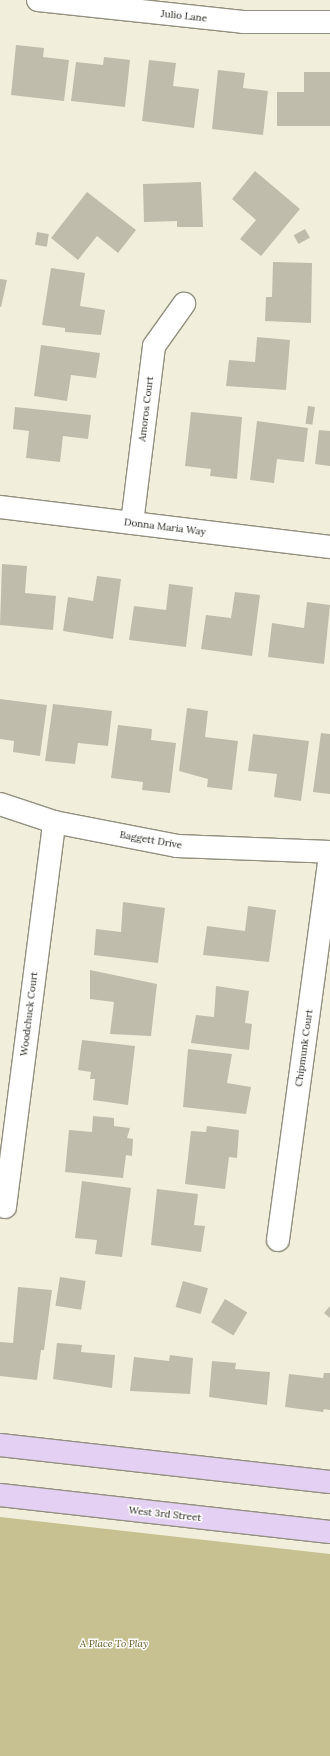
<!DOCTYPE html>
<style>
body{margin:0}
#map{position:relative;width:330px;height:1756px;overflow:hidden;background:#f1efdc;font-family:Lora,serif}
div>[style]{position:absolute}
.green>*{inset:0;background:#c7c090}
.building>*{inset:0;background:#bfbcab;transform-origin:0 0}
.roads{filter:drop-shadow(1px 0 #928f7f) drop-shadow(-1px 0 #928f7f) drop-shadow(0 1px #928f7f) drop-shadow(0 -1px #928f7f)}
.minor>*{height:22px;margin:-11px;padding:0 11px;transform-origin:11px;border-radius:11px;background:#fff}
.secondary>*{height:22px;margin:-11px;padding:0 11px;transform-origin:11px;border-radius:11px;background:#e4d0f3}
span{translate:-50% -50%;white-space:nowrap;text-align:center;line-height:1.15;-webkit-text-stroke:3px #fff;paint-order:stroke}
.street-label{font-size:10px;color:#1a1913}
.park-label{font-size:10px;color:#61581d;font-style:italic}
</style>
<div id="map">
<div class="green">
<i style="clip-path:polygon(0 1517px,330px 1554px,330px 1756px,0 1756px)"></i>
</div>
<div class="building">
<i style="clip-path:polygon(16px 45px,44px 48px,43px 57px,69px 60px,64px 101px,11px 95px)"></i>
<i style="clip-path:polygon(104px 57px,130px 60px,125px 107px,71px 101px,76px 62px,103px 65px)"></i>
<i style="clip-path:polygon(149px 60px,176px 63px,173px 86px,199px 89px,194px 128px,142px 121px)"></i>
<i style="clip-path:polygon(218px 70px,245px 73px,243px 88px,268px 91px,263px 135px,212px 129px)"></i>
<i style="clip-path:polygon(304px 72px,330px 72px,330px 126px,277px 126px,277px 92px,304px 92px)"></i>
<i style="clip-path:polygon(255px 171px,300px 209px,261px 256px,240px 239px,256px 220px,232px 199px)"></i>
<i style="clip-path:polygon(201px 182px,203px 227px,177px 227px,177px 221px,144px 222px,143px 184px)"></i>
<i style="clip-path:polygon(87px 192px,136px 230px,118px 253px,97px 236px,78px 260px,51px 238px)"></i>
<i style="left:305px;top:229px;width:10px;height:13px;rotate:61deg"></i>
<i style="left:37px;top:232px;width:12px;height:13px;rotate:9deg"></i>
<i style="clip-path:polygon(273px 262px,312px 263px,311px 323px,265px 321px,266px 297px,272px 297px)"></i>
<i style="clip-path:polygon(51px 268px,85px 273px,80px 306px,105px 310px,101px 335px,65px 332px,65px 328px,42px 325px)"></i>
<i style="clip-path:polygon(0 279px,7px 280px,1px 307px,0 307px)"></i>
<i style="clip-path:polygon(257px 337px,290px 340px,286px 390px,226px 386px,229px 360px,255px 362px)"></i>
<i style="clip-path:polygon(41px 345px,100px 353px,96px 378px,71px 375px,67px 401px,34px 396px)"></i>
<i style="left:308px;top:406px;width:7px;height:18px;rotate:8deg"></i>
<i style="clip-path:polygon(15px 407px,91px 415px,88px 439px,63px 436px,60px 462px,26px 458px,29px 431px,13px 429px)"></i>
<i style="clip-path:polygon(191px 412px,242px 417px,237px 479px,210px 476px,211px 469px,185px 466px)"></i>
<i style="clip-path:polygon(257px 421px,308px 428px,304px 462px,277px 459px,274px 483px,250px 480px)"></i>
<i style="clip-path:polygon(319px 430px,330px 431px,330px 466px,315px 464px)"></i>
<i style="clip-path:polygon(2px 564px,27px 566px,25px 593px,56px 596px,53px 630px,0 625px)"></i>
<i style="clip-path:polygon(97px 576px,121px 579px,113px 639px,63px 631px,68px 597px,93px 601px)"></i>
<i style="clip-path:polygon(169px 584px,193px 587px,186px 647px,129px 640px,134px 606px,166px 610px)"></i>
<i style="clip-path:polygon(235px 592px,260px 595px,252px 656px,201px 649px,206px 615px,231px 618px)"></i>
<i style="clip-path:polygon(307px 602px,330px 605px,324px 664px,268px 657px,272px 623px,304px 628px)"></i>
<i style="clip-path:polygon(0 699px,47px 705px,40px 756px,13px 752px,14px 741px,0 739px)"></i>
<i style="clip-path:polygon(53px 704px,112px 711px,108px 746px,78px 743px,75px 764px,45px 761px)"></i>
<i style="clip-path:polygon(187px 708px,208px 711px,205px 737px,238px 741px,232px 790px,207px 787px,208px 779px,179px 771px)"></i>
<i style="clip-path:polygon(118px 725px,152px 729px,151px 740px,176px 743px,170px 793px,142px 790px,143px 782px,111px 778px)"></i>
<i style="clip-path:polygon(321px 733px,330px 734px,330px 794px,313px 792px)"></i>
<i style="clip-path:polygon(253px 734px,309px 741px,301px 801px,274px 797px,277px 774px,248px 771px)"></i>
<i style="clip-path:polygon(123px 902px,165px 908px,158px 963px,94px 955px,96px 929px,121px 932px)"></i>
<i style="clip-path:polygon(248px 906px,276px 910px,269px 962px,203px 955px,207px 926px,245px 931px)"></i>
<i style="clip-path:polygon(90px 970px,157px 984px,151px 1036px,110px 1034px,114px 1002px,90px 999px)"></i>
<i style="clip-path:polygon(216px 986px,249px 991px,245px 1023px,252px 1024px,249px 1050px,191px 1043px,196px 1015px,214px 1017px)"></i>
<i style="clip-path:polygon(82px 1040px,135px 1046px,128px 1105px,93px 1100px,95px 1079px,90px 1079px,91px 1072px,78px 1070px)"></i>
<i style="clip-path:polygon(188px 1049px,232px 1054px,227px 1083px,251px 1087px,246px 1114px,183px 1107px)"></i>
<i style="clip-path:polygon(93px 1116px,114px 1118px,114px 1126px,130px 1128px,127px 1138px,133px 1139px,132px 1156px,126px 1155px,123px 1178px,65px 1172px,69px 1130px,92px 1132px)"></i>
<i style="clip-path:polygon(207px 1126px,239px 1130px,237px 1158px,229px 1157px,225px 1189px,185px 1184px,191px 1131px,206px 1132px)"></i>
<i style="clip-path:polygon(82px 1181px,131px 1188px,122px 1257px,95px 1254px,97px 1240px,75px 1238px)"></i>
<i style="clip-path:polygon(157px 1189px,198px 1194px,194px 1225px,205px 1226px,201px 1252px,151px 1245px)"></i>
<i style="left:60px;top:1277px;width:26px;height:29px;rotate:9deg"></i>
<i style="left:183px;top:1281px;width:26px;height:27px;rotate:16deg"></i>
<i style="clip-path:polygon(18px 1287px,52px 1290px,44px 1350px,41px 1350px,37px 1380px,0 1376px,0 1342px,13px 1343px)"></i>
<i style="left:225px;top:1299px;width:26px;height:27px;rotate:31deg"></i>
<i style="clip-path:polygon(330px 1306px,330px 1318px,324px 1313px)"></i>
<i style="clip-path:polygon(57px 1343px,82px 1345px,81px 1352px,115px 1355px,112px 1388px,53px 1379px)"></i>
<i style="clip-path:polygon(170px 1355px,193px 1358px,190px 1394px,130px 1391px,134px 1357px,169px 1361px)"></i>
<i style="clip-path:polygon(212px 1361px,236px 1363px,235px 1369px,270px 1372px,267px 1405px,209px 1397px)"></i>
<i style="clip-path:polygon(324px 1373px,330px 1373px,330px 1410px,324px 1409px,323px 1412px,285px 1407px,289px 1374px,323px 1378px)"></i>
</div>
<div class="roads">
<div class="minor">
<i style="left:38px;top:0;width:206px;rotate:6.1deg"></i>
<i style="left:243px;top:22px;width:87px"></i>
<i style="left:0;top:507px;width:332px;rotate:6.9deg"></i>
<i style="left:132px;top:523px;width:178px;rotate:-82.9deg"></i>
<i style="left:154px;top:346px;width:52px;rotate:-54.5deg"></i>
<i style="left:0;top:804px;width:57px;rotate:18.4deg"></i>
<i style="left:54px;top:822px;width:125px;rotate:11deg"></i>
<i style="left:177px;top:846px;width:153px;rotate:2.2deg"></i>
<i style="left:5px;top:1207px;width:388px;rotate:-82.7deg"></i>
<i style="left:278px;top:1240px;width:388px;rotate:-82.3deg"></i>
</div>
<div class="secondary">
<i style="left:0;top:1445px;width:332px;rotate:6.4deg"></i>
<i style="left:0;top:1495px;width:332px;rotate:6.4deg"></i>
</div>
</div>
<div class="street-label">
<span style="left:184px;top:16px;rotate:6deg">Julio Lane</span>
<span style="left:146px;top:409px;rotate:-83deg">Amoros Court</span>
<span style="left:165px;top:527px;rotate:7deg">Donna Maria Way</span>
<span style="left:151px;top:840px;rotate:10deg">Baggett Drive</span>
<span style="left:29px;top:1014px;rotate:-83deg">Woodchuck Court</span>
<span style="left:304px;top:1048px;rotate:-82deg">Chipmunk Court</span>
<span style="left:165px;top:1514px;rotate:6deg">West 3rd Street</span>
</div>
<div class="park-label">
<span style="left:114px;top:1644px">A Place To Play</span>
</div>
</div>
